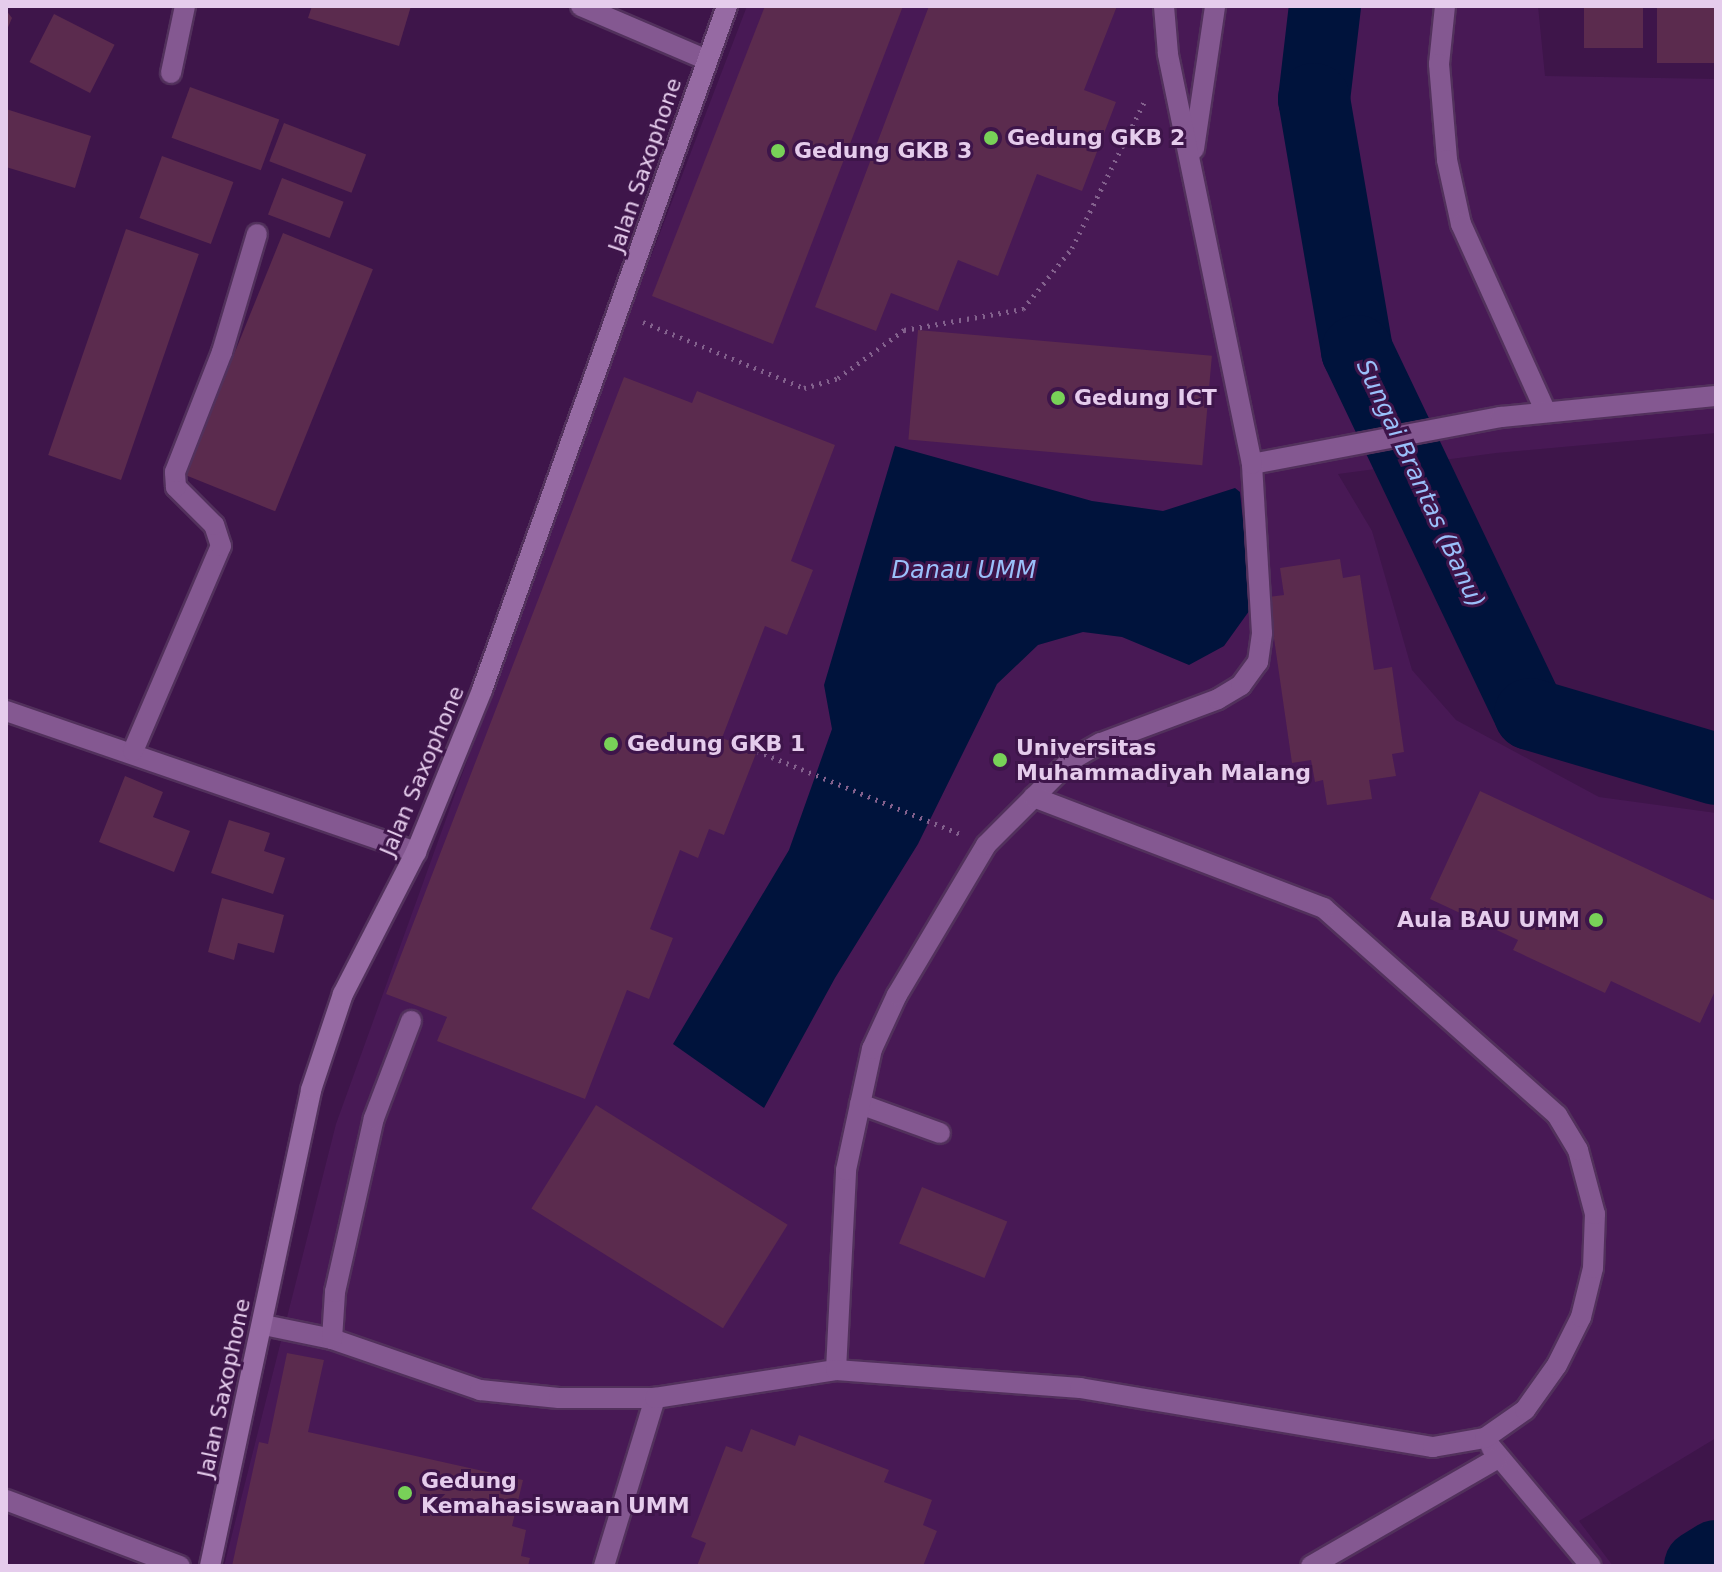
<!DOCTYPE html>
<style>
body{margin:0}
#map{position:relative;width:1722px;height:1572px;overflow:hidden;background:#3e154a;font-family:"DejaVu Sans",sans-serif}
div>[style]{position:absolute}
.built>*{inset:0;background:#481955}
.water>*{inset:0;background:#00133c}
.river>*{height:72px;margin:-36px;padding:0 36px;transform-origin:36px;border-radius:36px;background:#00133c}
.building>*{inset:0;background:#5b2b4e;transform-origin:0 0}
.path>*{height:5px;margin-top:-2.5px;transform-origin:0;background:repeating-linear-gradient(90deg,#83618d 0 2px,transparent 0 8px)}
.roads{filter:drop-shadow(2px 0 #52315c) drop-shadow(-2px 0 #52315c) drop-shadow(0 2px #52315c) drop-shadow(0 -2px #52315c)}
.lane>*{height:20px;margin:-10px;padding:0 10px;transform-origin:10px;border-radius:10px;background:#845891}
.street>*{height:20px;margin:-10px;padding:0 10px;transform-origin:10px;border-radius:10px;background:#845891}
.secondary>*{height:20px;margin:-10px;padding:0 10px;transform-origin:10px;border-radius:10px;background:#966aa3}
.dots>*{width:22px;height:22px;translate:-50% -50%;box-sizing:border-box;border:4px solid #3e154a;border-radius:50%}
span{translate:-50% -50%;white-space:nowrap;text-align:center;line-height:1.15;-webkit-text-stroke:6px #3e154a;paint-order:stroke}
.poi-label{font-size:22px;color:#e5ccec;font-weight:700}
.left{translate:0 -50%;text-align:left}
.right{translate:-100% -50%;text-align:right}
.street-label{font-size:22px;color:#e5ccec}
.water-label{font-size:24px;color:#9ac0fa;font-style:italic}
.frame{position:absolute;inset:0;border:8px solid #e5ccec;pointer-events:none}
</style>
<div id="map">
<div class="built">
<i style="clip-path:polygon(747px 6px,1538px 6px,1545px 76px,1716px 79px,1716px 433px,1496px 453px,1338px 474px,1372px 531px,1412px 670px,1456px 720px,1599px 797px,1716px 813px,1716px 1438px,1579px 1521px,1613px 1566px,224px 1566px,336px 1124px,620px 337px)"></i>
</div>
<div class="water">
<i style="clip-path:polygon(895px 446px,1092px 501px,1163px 511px,1235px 488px,1240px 492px,1252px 607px,1224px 646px,1189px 665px,1122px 637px,1083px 632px,1038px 645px,997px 684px,918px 844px,835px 978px,764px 1108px,673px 1044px,789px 850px,832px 729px,824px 685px)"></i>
</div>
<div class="river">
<i style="left:1325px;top:6px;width:94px;rotate:96.7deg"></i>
<i style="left:1314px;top:99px;width:256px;rotate:80.3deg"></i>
<i style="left:1357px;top:351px;width:402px;rotate:64.5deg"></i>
<i style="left:1530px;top:714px;width:194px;rotate:16.5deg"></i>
<i style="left:1700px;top:1566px;width:19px;rotate:-32deg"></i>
</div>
<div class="building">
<i style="clip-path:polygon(312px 6px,411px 6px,399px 46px,308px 18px)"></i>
<i style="clip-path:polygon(765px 6px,903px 6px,773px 344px,652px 296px)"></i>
<i style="clip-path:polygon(929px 6px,1117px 6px,1084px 90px,1116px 102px,1082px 191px,1037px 174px,998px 276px,958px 260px,938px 311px,891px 293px,876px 331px,815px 307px)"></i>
<i style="left:1584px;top:6px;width:59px;height:42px"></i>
<i style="left:1657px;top:6px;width:57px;height:57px"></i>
<i style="clip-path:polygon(6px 10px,12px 18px,6px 32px)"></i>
<i style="left:54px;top:14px;width:68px;height:54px;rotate:27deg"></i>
<i style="left:190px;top:87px;width:95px;height:54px;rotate:20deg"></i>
<i style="clip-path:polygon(6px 109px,91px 136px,75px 188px,6px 167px)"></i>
<i style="left:284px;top:123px;width:88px;height:41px;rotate:21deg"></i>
<i style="left:162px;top:156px;width:76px;height:66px;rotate:20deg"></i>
<i style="left:282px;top:178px;width:66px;height:39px;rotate:21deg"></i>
<i style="left:126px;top:229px;width:77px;height:239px;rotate:19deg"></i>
<i style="left:283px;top:233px;width:97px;height:261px;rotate:22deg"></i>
<i style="left:918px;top:330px;width:295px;height:110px;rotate:5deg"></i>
<i style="clip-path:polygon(624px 377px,692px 403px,697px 391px,835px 445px,791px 561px,813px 570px,787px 635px,765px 626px,722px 738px,757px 751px,724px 835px,709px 829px,698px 858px,680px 850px,650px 929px,673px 938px,649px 999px,627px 990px,585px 1099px,437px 1041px,447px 1017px,386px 994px)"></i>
<i style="clip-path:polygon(1340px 559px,1343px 578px,1360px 575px,1374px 670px,1392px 667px,1404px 752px,1392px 754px,1396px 776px,1369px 780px,1372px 799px,1327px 805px,1323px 780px,1315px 782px,1311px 760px,1292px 763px,1268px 597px,1284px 595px,1280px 568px)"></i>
<i style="clip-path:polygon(125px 776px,163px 792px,153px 817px,190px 831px,174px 872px,99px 842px)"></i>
<i style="clip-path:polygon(1480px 791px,1716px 901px,1716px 989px,1700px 1023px,1611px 981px,1605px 993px,1513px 950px,1518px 940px,1430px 899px)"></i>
<i style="clip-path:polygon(229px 820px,270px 833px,264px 851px,285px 858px,273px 894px,211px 873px)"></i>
<i style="clip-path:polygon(222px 898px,284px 915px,274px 953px,238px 943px,234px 960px,208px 952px)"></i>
<i style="left:596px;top:1105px;width:226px;height:122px;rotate:32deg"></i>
<i style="left:922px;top:1187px;width:92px;height:61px;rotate:22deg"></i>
<i style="clip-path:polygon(287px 1353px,324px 1360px,308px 1432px,523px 1480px,512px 1526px,526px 1530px,521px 1556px,530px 1558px,528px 1566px,232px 1566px,259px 1442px,268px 1444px)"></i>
<i style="clip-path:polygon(751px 1429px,795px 1446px,799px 1435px,889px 1470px,884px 1482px,932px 1500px,923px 1525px,937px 1531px,923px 1566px,697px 1566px,706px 1543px,691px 1537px,726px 1446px,742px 1452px)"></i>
</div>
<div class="path">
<i style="left:643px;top:322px;width:174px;rotate:22.3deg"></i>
<i style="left:804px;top:388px;width:35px;rotate:-16deg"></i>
<i style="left:838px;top:378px;width:82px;rotate:-36deg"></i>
<i style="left:904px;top:330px;width:121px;rotate:-10deg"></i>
<i style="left:1023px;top:309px;width:78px;rotate:-51.2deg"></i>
<i style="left:1072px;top:248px;width:167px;rotate:-63.7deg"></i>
<i style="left:757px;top:751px;width:219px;rotate:22.2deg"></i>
</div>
<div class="roads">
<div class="lane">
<i style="left:1445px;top:6px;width:58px;rotate:95.9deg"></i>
<i style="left:1439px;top:64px;width:96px;rotate:85.2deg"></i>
<i style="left:1447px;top:160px;width:66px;rotate:77.7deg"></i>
<i style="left:1461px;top:224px;width:206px;rotate:65.7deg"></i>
<i style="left:1194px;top:149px;width:145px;rotate:-81.6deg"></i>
<i style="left:1252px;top:464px;width:253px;rotate:-10.7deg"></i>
<i style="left:1501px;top:417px;width:216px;rotate:-5.6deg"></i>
<i style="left:860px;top:1104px;width:85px;rotate:19.9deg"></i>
<i style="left:264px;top:1325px;width:69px;rotate:11.6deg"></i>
<i style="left:332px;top:1339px;width:157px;rotate:19deg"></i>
<i style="left:480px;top:1390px;width:79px;rotate:5.8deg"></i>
<i style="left:559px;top:1398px;width:96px"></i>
<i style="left:332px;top:1339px;width:47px;rotate:-86.3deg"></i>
<i style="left:335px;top:1292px;width:178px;rotate:-77.4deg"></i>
<i style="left:374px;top:1118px;width:104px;rotate:-69.1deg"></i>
<i style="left:836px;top:1370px;width:200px;rotate:-87.1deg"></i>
<i style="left:846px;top:1170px;width:124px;rotate:-77.9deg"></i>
<i style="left:872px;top:1049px;width:60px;rotate:-65.2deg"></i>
<i style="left:897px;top:995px;width:174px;rotate:-59.3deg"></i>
<i style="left:986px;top:845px;width:120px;rotate:-45deg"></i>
<i style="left:1071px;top:760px;width:34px;rotate:-30deg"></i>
<i style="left:1101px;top:743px;width:125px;rotate:-20.6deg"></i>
<i style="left:1218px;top:699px;width:27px;rotate:-31deg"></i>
<i style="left:1241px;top:685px;width:29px;rotate:-54deg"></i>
<i style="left:1258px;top:662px;width:29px;rotate:-82deg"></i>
<i style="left:1262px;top:633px;width:169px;rotate:-93.4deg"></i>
<i style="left:1252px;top:464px;width:419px;rotate:-101.6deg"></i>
<i style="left:1168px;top:54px;width:48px;rotate:-94.8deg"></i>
<i style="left:1491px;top:1447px;width:155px;rotate:50deg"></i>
<i style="left:604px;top:1566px;width:176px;rotate:-73.1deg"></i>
<i style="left:655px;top:1398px;width:183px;rotate:-8.8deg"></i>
<i style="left:836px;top:1370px;width:245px;rotate:4.2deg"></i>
<i style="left:1080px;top:1388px;width:358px;rotate:9.5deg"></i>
<i style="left:1433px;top:1447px;width:53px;rotate:-9.8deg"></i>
<i style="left:1485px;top:1438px;width:49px;rotate:-35deg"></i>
<i style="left:1525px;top:1410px;width:55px;rotate:-54.6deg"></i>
<i style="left:1557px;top:1365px;width:54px;rotate:-63.4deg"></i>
<i style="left:1581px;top:1317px;width:50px;rotate:-76.2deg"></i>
<i style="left:1593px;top:1268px;width:54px;rotate:-87.9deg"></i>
<i style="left:1595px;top:1214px;width:66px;rotate:-104.9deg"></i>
<i style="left:1578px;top:1150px;width:41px;rotate:-121deg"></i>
<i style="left:1557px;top:1115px;width:312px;rotate:-138.4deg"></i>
<i style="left:1324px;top:908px;width:311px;rotate:-159.1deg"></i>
<i style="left:1311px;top:1566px;width:216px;rotate:-30deg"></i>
</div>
<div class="street">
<i style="left:581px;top:6px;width:137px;rotate:23.2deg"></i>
<i style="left:171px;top:73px;width:68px;rotate:-78.2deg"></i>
<i style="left:6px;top:711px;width:434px;rotate:19deg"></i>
<i style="left:133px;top:751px;width:223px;rotate:-66.8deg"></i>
<i style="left:221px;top:546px;width:22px;rotate:-108deg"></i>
<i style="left:214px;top:525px;width:54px;rotate:-135deg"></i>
<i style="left:176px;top:487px;width:15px;rotate:-94deg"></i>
<i style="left:175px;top:472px;width:129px;rotate:-68.6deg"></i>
<i style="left:222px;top:352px;width:123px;rotate:-73.5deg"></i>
<i style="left:6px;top:1500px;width:186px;rotate:20.8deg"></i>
</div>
<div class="secondary">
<i style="left:210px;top:1566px;width:487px;rotate:-78deg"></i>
<i style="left:311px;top:1090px;width:101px;rotate:-71.6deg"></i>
<i style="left:343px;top:994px;width:160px;rotate:-62.8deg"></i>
<i style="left:416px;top:852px;width:175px;rotate:-67.8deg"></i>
<i style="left:482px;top:690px;width:727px;rotate:-70.29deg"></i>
</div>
</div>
<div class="dots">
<i style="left:991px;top:138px;background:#78d158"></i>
<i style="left:778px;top:151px;background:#78d158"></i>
<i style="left:1058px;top:398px;background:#78d158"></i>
<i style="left:611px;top:744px;background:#78d158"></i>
<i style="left:1000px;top:760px;background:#78d158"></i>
<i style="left:1596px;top:920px;background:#78d158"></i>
<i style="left:405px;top:1493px;background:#78d158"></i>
</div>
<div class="poi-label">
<span class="left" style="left:1007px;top:138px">Gedung GKB 2</span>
<span class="left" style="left:794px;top:151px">Gedung GKB 3</span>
<span class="left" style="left:1074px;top:398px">Gedung ICT</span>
<span class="left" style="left:627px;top:744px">Gedung GKB 1</span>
<span class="left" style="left:1016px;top:760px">Universitas<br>Muhammadiyah Malang</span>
<span class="right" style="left:1580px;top:920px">Aula BAU UMM</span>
<span class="left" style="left:421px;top:1493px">Gedung<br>Kemahasiswaan UMM</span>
</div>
<div class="street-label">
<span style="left:645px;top:165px;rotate:-71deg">Jalan Saxophone</span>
<span style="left:422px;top:771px;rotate:-67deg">Jalan Saxophone</span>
<span style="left:224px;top:1388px;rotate:-78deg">Jalan Saxophone</span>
</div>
<div class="water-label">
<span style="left:1420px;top:484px;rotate:65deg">Sungai Brantas (Banu)</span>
<span style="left:964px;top:571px">Danau UMM</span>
</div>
<div class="frame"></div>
</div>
